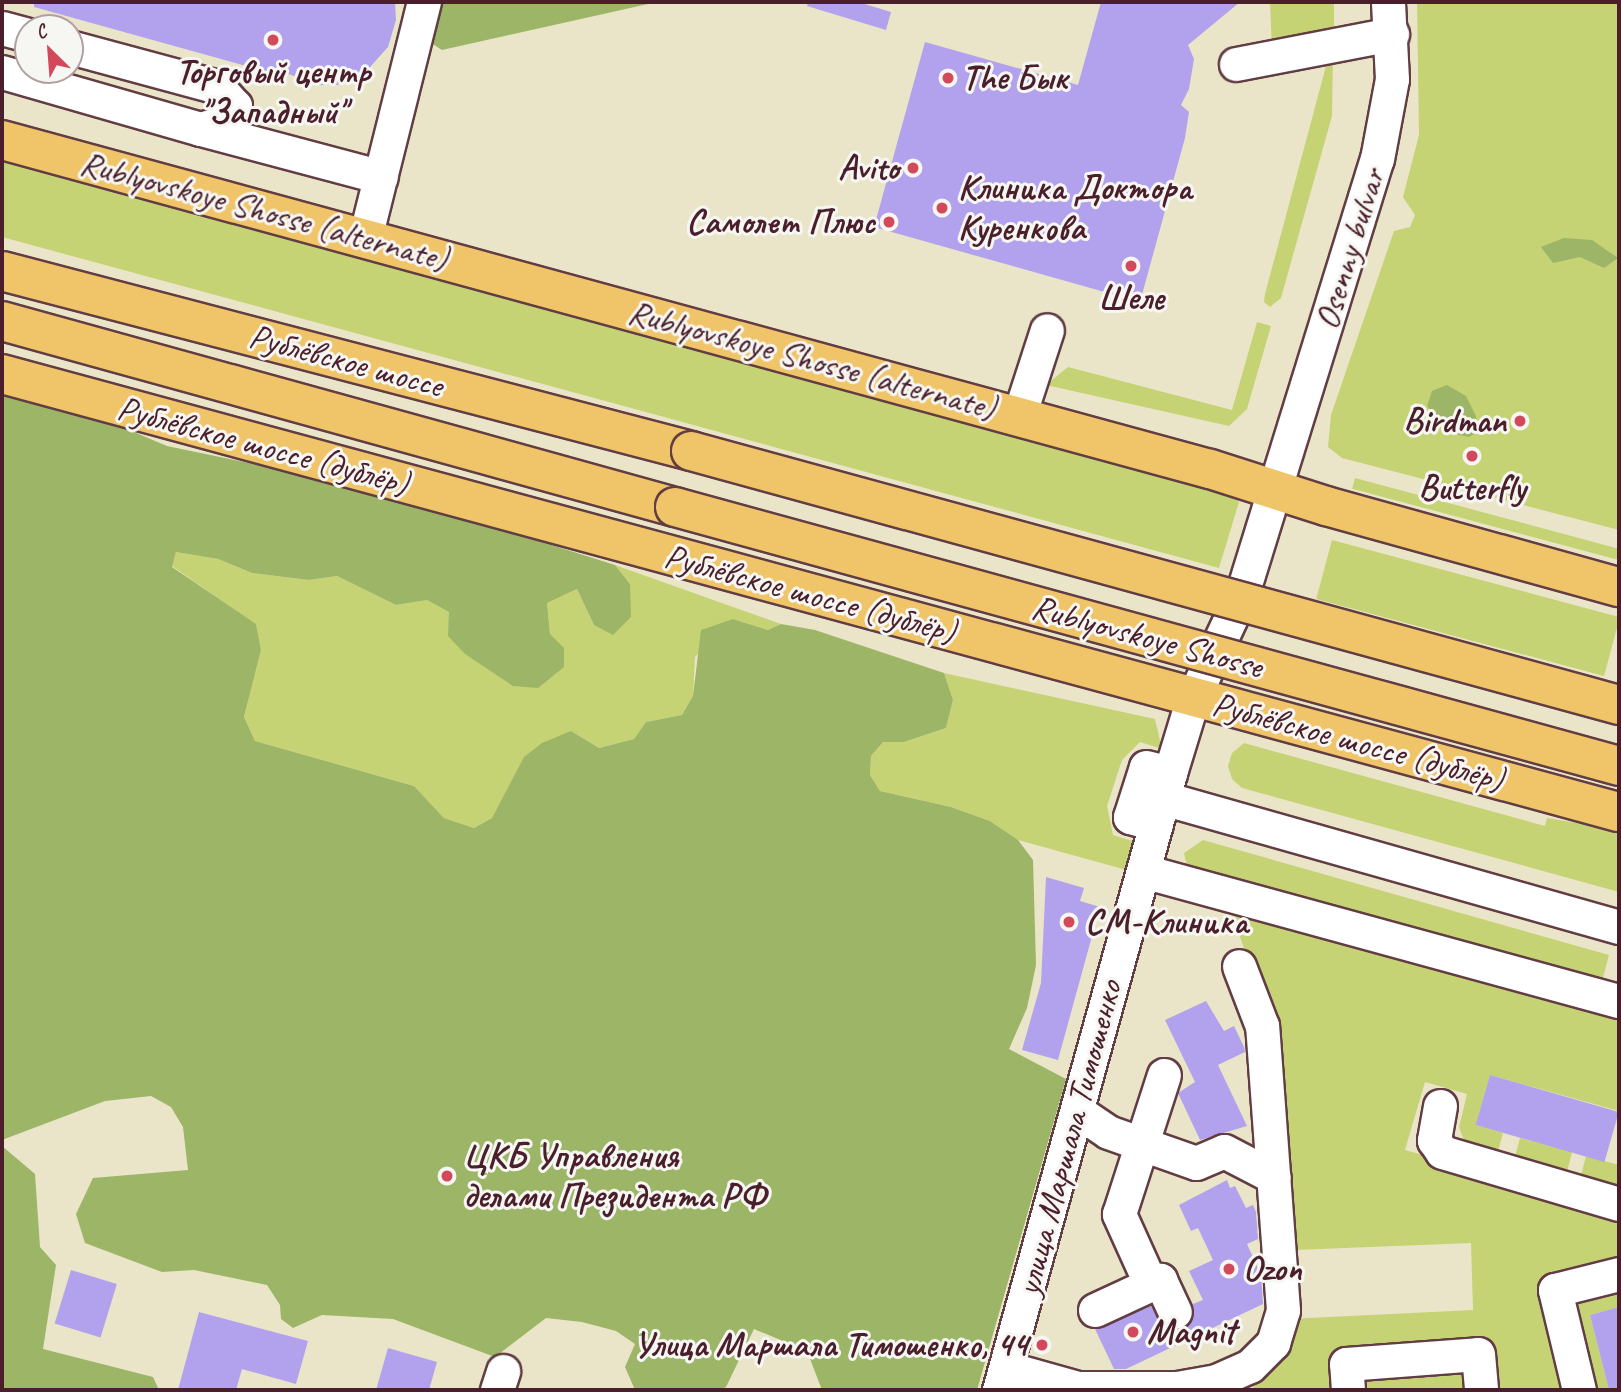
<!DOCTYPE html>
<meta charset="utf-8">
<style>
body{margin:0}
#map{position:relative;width:1621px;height:1392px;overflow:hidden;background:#eae5c8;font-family:Caveat,sans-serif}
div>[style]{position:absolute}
.green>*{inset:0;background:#c6d375;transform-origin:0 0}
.forest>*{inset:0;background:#9cb566}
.building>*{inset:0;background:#b2a2ed;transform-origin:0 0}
.roads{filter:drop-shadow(2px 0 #623d43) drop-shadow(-2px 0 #623d43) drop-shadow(0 2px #623d43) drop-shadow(0 -2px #623d43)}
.minor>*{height:33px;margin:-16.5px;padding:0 16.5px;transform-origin:16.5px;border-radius:16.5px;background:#fff}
.major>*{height:38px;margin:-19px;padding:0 19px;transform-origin:19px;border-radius:19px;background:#f0c469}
.bridges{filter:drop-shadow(2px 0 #623d43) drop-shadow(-2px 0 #623d43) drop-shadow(0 2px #623d43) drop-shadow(0 -2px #623d43)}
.major-bridge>*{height:38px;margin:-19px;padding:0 19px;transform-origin:19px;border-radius:19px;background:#f0c469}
.dots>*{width:19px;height:19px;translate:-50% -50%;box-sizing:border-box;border:4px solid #f6f6f2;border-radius:50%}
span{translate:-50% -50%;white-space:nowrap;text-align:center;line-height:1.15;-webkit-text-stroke:6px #f6f6f2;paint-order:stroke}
.poi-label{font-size:35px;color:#4a1f2b;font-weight:700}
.left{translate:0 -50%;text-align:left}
.right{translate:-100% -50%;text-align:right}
.street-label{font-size:35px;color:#4a1f2b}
.frame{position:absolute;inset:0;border:4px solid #4a1f2b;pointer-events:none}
.north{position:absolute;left:14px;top:14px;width:70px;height:70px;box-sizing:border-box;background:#f6f6f2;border:2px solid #b1a0a2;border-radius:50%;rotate:335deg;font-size:19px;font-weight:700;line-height:28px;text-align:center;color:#4a1f2b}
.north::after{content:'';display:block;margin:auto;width:24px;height:32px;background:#d1495b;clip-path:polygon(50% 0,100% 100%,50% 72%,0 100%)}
</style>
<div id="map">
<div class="green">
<i style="clip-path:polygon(1270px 2px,1334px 2px,1334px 31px,1272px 50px)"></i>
<i style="clip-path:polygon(1417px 2px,1619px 2px,1619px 530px,1342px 458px,1328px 447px,1331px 415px,1394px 231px,1410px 227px,1415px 215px,1403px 197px,1419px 135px)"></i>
<i style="clip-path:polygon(1333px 55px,1332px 116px,1281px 298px,1270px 307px,1264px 302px,1265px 294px,1326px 66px)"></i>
<i style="clip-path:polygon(2px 156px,1234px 496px,1239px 502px,1219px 568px,2px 237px)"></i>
<i style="clip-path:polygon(1257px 322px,1271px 326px,1247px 409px,1229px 426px,1046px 385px,1068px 367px,1232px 410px)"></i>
<i style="left:1355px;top:478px;width:274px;height:11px;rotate:15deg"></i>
<i style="left:1332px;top:540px;width:298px;height:61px;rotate:15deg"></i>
<i style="clip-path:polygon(176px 552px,218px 559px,252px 573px,309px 580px,337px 576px,396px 605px,427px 600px,449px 612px,550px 634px,547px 603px,577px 589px,594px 625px,630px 584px,615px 565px,781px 624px,768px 630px,733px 619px,695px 657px,693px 697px,682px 715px,646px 722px,634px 739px,599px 748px,571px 731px,509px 788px,492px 818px,474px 828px,444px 818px,414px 786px,255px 741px,244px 717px,261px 650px,256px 625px,172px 566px)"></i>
<i style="clip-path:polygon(944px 673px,1155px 719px,1162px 749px,1140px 742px,1122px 760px,1107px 806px,1113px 835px,1139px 843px,1130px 871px,1018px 840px,990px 821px,951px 807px,880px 791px,870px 775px,871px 756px,883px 742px,904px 742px,946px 728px,953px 700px)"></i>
<i style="clip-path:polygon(1244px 743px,1545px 826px,1547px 818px,1619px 830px,1619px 892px,1242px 788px,1232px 779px,1228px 766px,1232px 753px)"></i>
<i style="clip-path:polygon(1203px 840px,1609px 955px,1600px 989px,1188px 870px,1184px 853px)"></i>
<i style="clip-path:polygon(1227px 901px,1619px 1015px,1619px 1111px,1490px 1075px,1476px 1125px,1503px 1133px,1497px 1155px,1472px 1147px,1463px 1138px,1459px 1127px,1467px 1094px,1425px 1082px,1405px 1150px,1619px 1210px,1619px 1263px,1544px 1282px,1570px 1390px,1255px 1390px,1247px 1374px,1288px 1319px,1473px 1310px,1471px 1243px,1295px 1250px,1277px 1039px)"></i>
<i style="left:1520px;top:1138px;width:54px;height:23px;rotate:15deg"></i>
<i style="clip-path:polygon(1586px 1156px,1619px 1165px,1619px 1190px,1580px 1179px)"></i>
<i style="clip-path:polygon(1619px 1284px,1619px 1307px,1590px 1315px,1609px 1390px,1588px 1390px,1565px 1298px)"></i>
</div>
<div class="forest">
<i style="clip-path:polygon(438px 2px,657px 2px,442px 50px,428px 41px)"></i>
<i style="clip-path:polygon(1564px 238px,1592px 240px,1618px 258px,1604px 268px,1580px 257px,1553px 263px,1541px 247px)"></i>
<i style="clip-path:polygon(1447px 385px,1466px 396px,1476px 416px,1477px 432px,1469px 437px,1450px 433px,1427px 406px,1432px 391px)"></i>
<i style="clip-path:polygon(2px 391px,110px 422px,167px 446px,378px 490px,615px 565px,630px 584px,631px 617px,613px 635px,594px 625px,577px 589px,547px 603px,550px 634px,564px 648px,564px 667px,538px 688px,513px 686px,465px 654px,448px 636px,449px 612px,427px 600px,396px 605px,337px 576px,309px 580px,252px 573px,218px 559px,176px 552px,172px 567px,256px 624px,261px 650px,244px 717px,255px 741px,414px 786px,444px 818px,474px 828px,492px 818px,524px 757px,542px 743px,571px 731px,599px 748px,634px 739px,646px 722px,682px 715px,693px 696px,701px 630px,733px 619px,768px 630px,781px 624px,815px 630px,944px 673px,953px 700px,946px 728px,904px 742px,883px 742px,871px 756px,870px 775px,880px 791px,951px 807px,990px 821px,1018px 840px,1033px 860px,1036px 965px,1027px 1008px,1009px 1049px,1066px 1079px,977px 1390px,822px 1390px,807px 1351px,754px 1329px,726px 1387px,719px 1390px,635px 1390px,625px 1367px,635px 1344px,616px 1331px,582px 1322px,546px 1318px,495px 1357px,393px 1319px,322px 1315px,293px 1328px,281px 1319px,280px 1305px,267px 1285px,194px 1270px,162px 1272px,85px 1243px,76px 1214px,93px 1178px,188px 1170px,183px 1127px,171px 1107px,151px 1096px,105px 1101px,2px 1140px)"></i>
<i style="clip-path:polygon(2px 1146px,35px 1174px,40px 1247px,56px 1265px,43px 1349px,153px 1377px,159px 1390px,2px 1390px)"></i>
</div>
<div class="building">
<i style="clip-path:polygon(34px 2px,395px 2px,396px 20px,388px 47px,362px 76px,337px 85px,316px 85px,279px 70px,271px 73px,34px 7px)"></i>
<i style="clip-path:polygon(808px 2px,858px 2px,891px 12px,886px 30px,807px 6px)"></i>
<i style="clip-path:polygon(1101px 2px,1240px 2px,1188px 45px,1194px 59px,1189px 89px,1181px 105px,1189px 112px,1185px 138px,1140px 302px,874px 227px,925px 42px,1078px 85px)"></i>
<i style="clip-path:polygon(1046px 877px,1084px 888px,1080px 901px,1100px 907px,1058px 1060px,1022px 1050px,1041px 983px)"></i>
<i style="clip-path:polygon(1206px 1001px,1224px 1031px,1234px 1026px,1244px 1047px,1245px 1052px,1218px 1065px,1247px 1126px,1200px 1140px,1178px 1093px,1195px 1082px,1165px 1020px)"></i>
<i style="left:1490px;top:1075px;width:134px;height:52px;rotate:16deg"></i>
<i style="clip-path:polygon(1227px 1180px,1230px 1188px,1235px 1186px,1246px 1208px,1253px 1205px,1256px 1212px,1258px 1239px,1247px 1244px,1261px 1275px,1263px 1304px,1126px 1369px,1114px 1369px,1095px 1329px,1151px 1306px,1165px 1328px,1183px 1330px,1191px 1322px,1193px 1304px,1203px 1300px,1189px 1271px,1213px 1260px,1198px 1228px,1191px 1231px,1179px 1205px)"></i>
<i style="left:71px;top:1270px;width:48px;height:56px;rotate:17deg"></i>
<i style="clip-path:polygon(1619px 1307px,1619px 1390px,1609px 1390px,1590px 1315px)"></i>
<i style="clip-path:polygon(199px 1312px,308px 1341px,296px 1384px,242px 1369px,236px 1390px,178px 1390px)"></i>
<i style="clip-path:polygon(388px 1348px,437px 1362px,429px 1390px,376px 1390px)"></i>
</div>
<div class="roads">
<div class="minor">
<i style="left:2px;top:28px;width:27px;rotate:15deg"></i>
<i style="left:1236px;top:64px;width:159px;rotate:-10.9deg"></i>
<i style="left:2px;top:72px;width:207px;rotate:16deg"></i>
<i style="left:201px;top:129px;width:32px;rotate:-18deg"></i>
<i style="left:231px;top:119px;width:14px;rotate:-73deg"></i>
<i style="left:235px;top:106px;width:25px;rotate:-132deg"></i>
<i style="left:218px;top:87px;width:153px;rotate:-164.9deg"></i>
<i style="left:201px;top:129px;width:186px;rotate:14.9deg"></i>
<i style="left:365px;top:238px;width:243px;rotate:-76deg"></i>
<i style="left:1019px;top:416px;width:90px;rotate:-72deg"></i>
<i style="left:1163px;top:798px;width:474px;rotate:15.8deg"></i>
<i style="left:1156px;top:824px;width:27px;rotate:-165deg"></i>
<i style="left:1130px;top:817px;width:52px;rotate:-72.3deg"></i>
<i style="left:1146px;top:767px;width:25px;rotate:14deg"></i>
<i style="left:1143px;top:871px;width:493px;rotate:15.3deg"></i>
<i style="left:1440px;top:1106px;width:35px;rotate:100deg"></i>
<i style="left:1434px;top:1140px;width:14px;rotate:56deg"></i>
<i style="left:1442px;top:1152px;width:184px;rotate:16.4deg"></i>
<i style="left:1077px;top:1111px;width:37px;rotate:34deg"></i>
<i style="left:1108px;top:1132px;width:93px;rotate:19.4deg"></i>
<i style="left:1196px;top:1163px;width:30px;rotate:-23deg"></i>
<i style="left:1224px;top:1151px;width:56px;rotate:27.5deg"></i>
<i style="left:1151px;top:1285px;width:78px;rotate:-114.3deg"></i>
<i style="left:1119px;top:1214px;width:146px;rotate:-72.1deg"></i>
<i style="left:1095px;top:1310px;width:72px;rotate:-24.8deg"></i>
<i style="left:1160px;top:1280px;width:35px;rotate:65deg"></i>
<i style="left:1006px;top:1368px;width:75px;rotate:15.5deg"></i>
<i style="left:1078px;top:1388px;width:99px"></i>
<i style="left:1177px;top:1388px;width:40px;rotate:-10deg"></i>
<i style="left:1216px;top:1381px;width:37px;rotate:-24deg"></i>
<i style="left:1250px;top:1366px;width:33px;rotate:-45deg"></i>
<i style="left:1273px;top:1343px;width:34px;rotate:-73deg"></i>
<i style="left:1283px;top:1310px;width:285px;rotate:-94.2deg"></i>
<i style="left:1262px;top:1026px;width:64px;rotate:-111deg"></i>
<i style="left:497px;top:1390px;width:20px;rotate:-72deg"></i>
<i style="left:999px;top:1390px;width:640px;rotate:-74.51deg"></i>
<i style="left:1170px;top:773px;width:78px;rotate:-73deg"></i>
<i style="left:1193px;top:698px;width:115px;rotate:-64.8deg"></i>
<i style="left:1242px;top:594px;width:455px;rotate:-72.8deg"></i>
<i style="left:1377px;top:159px;width:81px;rotate:-79.4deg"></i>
<i style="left:1392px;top:79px;width:77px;rotate:-93deg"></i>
<i style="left:1348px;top:1390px;width:26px;rotate:-94deg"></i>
<i style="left:1346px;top:1364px;width:132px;rotate:-4.3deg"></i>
<i style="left:1478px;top:1354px;width:36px;rotate:85deg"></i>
<i style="left:1579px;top:1390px;width:103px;rotate:-103.5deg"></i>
<i style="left:1555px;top:1290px;width:66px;rotate:-14deg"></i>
</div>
<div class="major">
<i style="left:2px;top:140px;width:1252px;rotate:15.24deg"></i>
<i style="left:1210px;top:469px;width:122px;rotate:17.7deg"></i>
<i style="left:1326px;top:506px;width:304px;rotate:15.5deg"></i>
<i style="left:2px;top:271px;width:712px;rotate:14.64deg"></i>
<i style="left:2px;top:321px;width:698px;rotate:15.45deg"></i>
<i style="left:2px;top:374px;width:1675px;rotate:15.16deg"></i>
</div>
</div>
<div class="bridges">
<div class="major-bridge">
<i style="left:691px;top:451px;width:962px;rotate:15.31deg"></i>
<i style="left:675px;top:507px;width:979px;rotate:15.34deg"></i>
</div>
</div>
<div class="dots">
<i style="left:273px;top:40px;background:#d1495b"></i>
<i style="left:948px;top:78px;background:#d1495b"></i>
<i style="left:913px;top:168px;background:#d1495b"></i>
<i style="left:942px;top:208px;background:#d1495b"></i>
<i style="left:889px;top:222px;background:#d1495b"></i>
<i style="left:1131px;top:266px;background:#d1495b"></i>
<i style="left:1520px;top:421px;background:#d1495b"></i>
<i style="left:1472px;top:456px;background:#d1495b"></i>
<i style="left:1069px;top:922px;background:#d1495b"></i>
<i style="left:447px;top:1176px;background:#d1495b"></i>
<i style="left:1229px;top:1269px;background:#d1495b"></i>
<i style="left:1133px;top:1332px;background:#d1495b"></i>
<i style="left:1042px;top:1345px;background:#d1495b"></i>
</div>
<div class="poi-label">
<span style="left:273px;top:92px">Торговый центр<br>"Западный"</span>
<span class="left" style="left:962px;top:78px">The Бык</span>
<span class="right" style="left:899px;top:168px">Avito</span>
<span class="left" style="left:958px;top:208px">Клиника Доктора<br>Куренкова</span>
<span class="right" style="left:875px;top:222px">Самолет Плюс</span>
<span style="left:1131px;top:298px">Шеле</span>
<span class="right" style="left:1506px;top:421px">Birdman</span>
<span style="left:1472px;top:488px">Butterfly</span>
<span class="left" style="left:1085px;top:922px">СМ-Клиника</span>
<span class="left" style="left:463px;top:1176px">ЦКБ Управления<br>делами Президента РФ</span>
<span class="left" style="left:1243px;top:1269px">Ozon</span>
<span class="left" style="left:1147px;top:1332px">Magnit</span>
<span class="right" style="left:1028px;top:1345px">Улица Маршала Тимошенко, 44</span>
</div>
<div class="street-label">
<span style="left:264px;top:211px;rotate:15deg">Rublyovskoye Shosse (alternate)</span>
<span style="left:1350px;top:249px;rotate:-73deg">Osenny bulvar</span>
<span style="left:812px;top:360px;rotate:15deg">Rublyovskoye Shosse (alternate)</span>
<span style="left:346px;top:361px;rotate:15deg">Рублёвское шоссе</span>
<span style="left:263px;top:446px;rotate:15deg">Рублёвское шоссе (дублёр)</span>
<span style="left:810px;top:594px;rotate:15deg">Рублёвское шоссе (дублёр)</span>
<span style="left:1147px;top:637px;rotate:15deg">Rublyovskoye Shosse</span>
<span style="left:1358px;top:742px;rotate:15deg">Рублёвское шоссе (дублёр)</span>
<span style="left:1069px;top:1138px;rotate:-75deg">улица Маршала Тимошенко</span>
</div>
<div class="frame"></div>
<div class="north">С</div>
</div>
